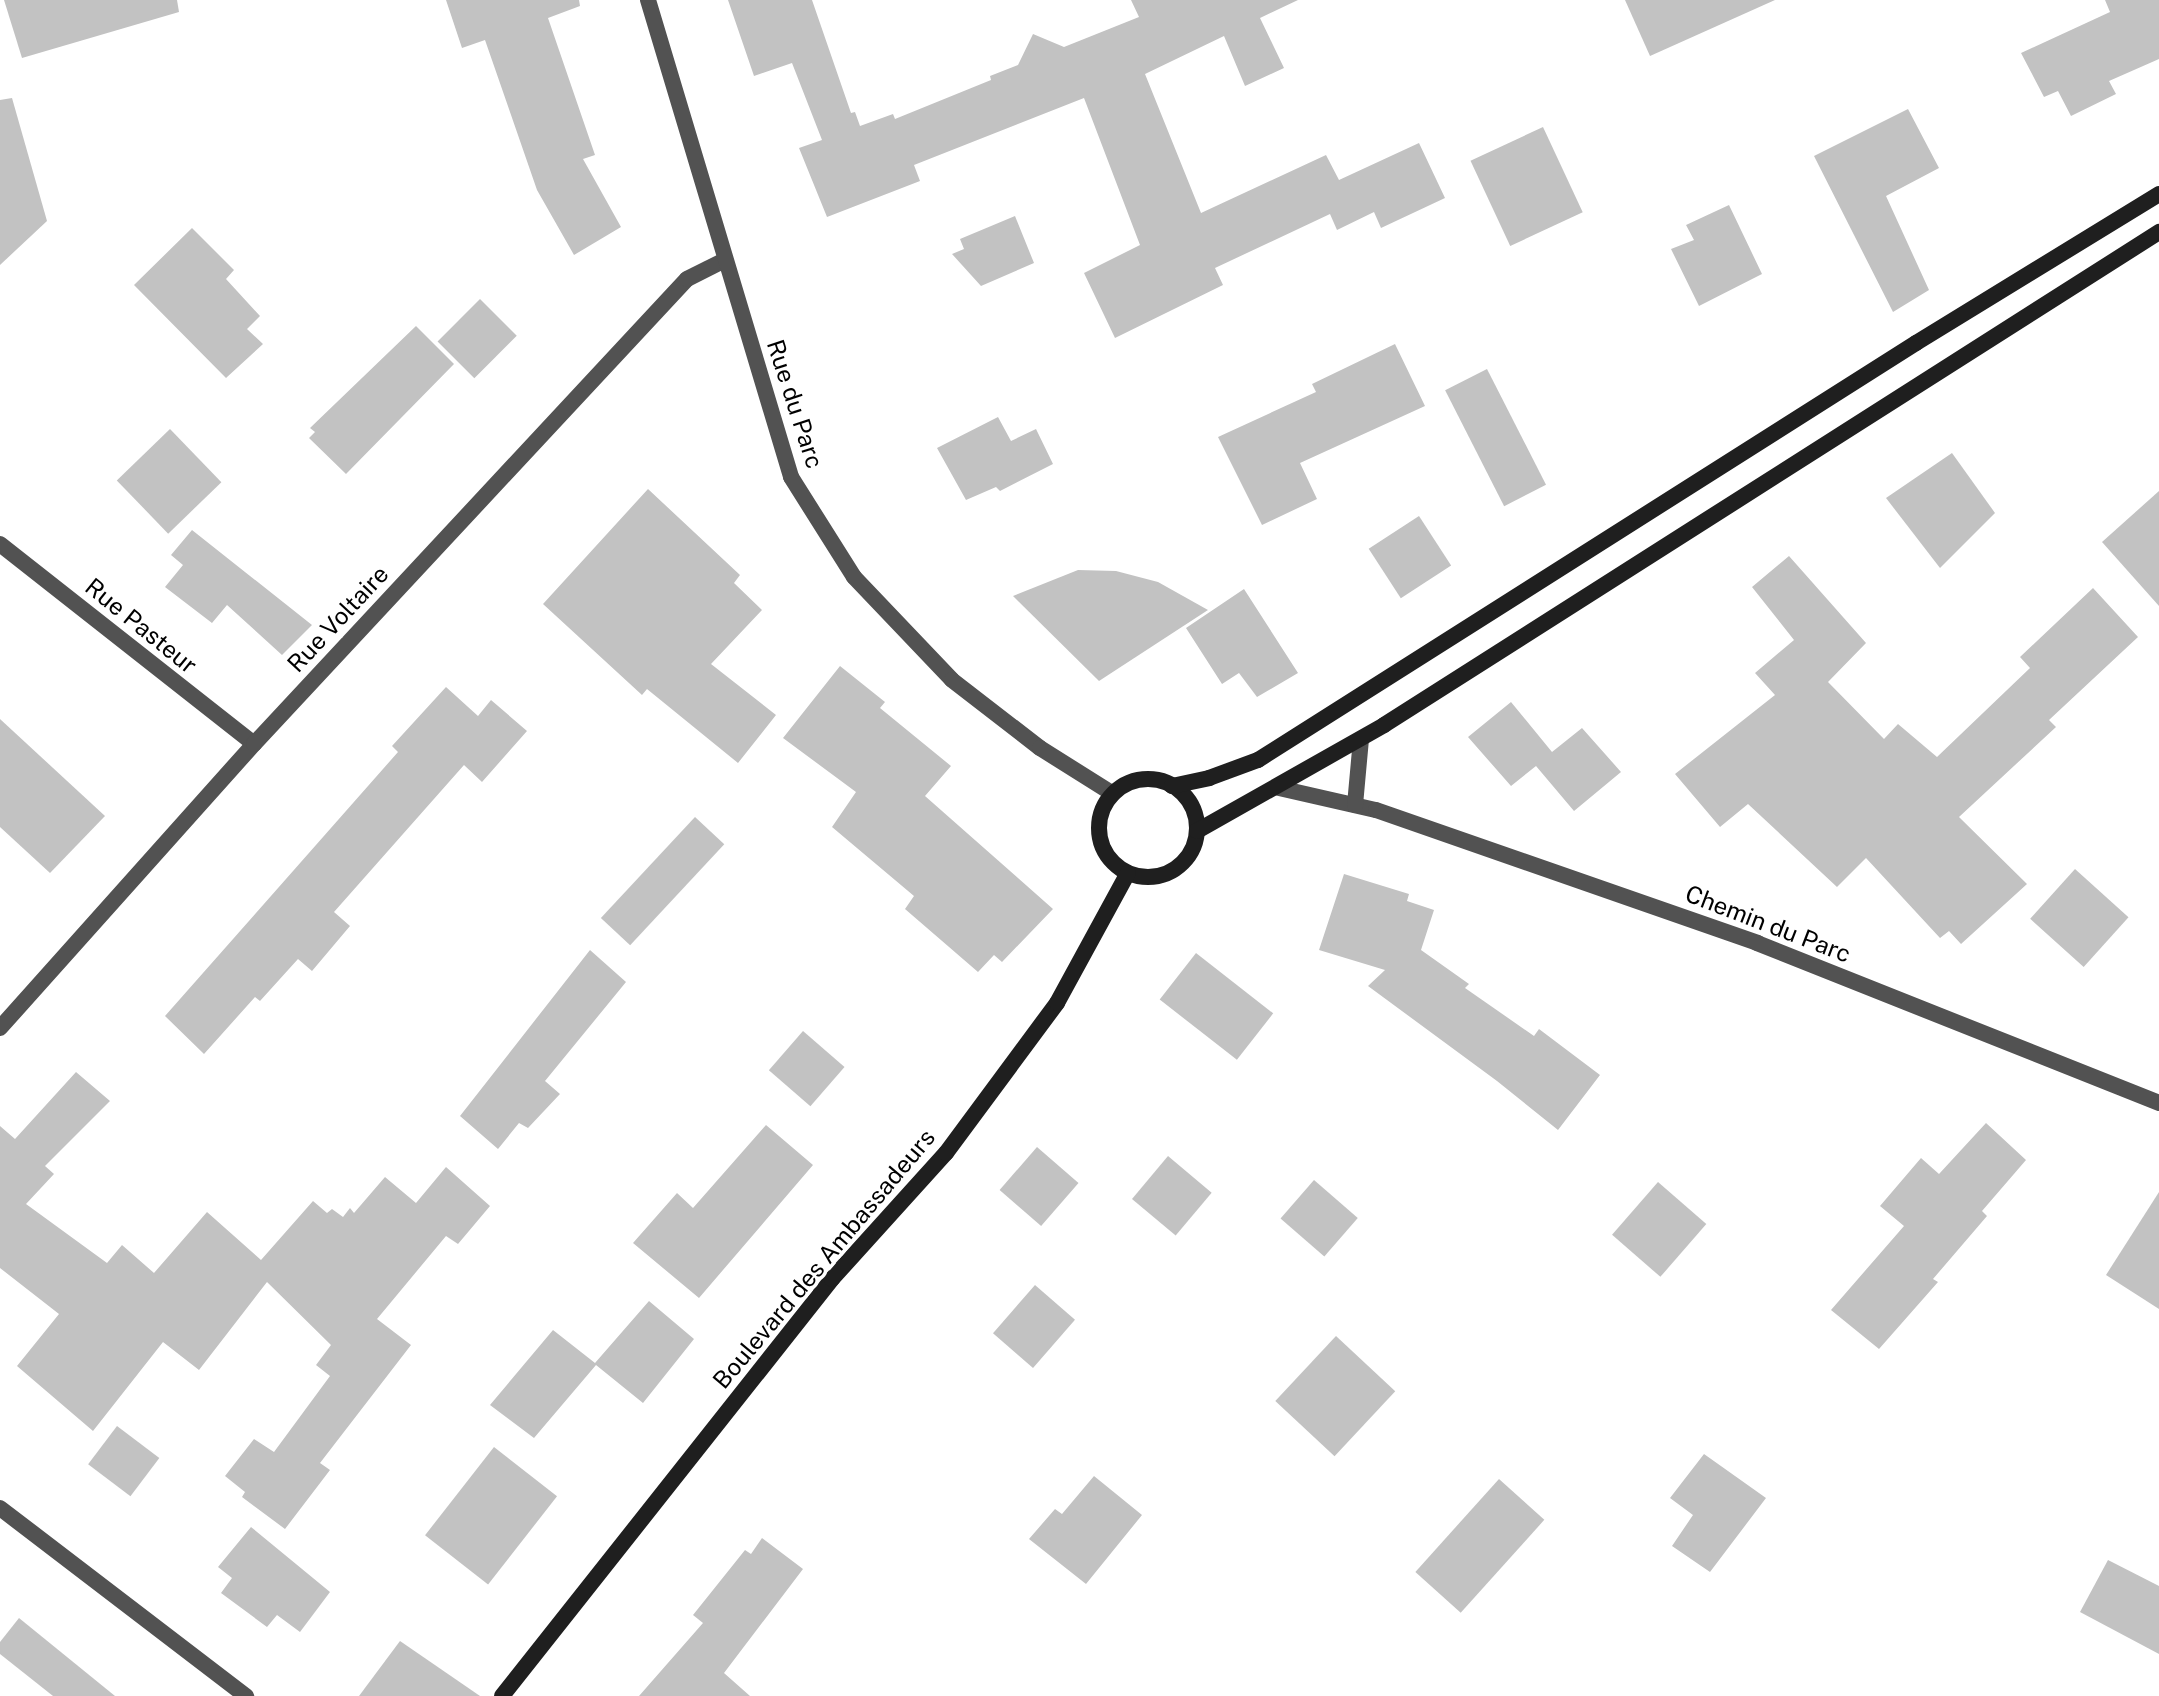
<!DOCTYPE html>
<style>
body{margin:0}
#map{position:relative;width:2159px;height:1696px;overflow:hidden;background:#fff;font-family:"Public Sans",sans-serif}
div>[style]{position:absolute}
.building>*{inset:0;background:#c2c2c2;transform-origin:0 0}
.minor>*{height:16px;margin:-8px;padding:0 8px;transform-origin:8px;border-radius:8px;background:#525252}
.tertiary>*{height:16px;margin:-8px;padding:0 8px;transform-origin:8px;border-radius:8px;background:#525252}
.secondary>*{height:16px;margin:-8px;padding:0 8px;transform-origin:8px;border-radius:8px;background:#1f1f1f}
.secondary>.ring{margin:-8px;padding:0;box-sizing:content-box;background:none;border:16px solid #1f1f1f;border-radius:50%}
span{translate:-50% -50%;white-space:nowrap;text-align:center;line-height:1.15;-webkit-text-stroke:7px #fff;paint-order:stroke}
.street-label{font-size:24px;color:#000}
</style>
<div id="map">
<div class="building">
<i style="clip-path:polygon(4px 0,177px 0,179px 12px,22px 58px)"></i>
<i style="clip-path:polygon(446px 0,579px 0,580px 6px,548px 18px,595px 155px,583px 159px,621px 227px,574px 255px,537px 190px,485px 40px,462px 48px)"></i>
<i style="clip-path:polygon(728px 0,812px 0,851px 113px,855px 112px,860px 126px,893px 114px,895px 119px,991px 80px,990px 76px,1018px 65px,1033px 34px,1064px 47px,1139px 17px,1131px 0,1298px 0,1260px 18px,1284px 68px,1245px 86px,1224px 36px,1145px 74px,1201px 213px,1326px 155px,1339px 180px,1419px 143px,1445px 198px,1381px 228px,1374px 212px,1337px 230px,1330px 214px,1215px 268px,1223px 285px,1115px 338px,1084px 273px,1140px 245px,1084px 98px,914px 165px,920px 181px,827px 217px,799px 148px,822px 140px,792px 63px,754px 76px)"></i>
<i style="clip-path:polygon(1625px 0,1775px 0,1650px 56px)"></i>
<i style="clip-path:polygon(2105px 0,2159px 0,2159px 59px,2109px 81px,2116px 94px,2071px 116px,2058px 91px,2044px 97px,2021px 53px,2110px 12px)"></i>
<i style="clip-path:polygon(12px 98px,47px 221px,0 265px,0 100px)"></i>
<i style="clip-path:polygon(1908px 109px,1939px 168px,1886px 196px,1929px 290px,1893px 312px,1814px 156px)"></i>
<i style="left:1543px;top:127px;width:94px;height:80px;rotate:65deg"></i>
<i style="clip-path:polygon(1729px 205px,1762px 274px,1699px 306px,1671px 249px,1694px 240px,1686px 225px)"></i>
<i style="clip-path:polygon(1015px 216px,1034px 263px,981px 286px,952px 254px,964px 249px,960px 239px)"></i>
<i style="clip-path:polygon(192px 228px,234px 270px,226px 279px,260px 316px,247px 329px,263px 344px,226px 378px,134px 285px)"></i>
<i style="left:480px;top:299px;width:52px;height:60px;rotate:45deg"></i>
<i style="clip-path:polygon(416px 326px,454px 364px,346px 474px,309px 438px,315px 432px,310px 428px)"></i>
<i style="clip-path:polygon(1395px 344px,1425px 406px,1300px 463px,1317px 499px,1262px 525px,1218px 437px,1316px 392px,1312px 384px)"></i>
<i style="left:1487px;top:369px;width:130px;height:47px;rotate:63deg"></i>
<i style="clip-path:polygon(998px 417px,1011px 441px,1036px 429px,1053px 464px,1000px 491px,996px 487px,966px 500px,937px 448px)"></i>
<i style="left:170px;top:429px;width:74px;height:74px;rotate:46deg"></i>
<i style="clip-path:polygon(1952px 453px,1995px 513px,1940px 568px,1886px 498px)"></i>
<i style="clip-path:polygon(648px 489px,740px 575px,734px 583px,762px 610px,711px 664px,776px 715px,738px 763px,647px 689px,642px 695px,543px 604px)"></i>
<i style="clip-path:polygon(2159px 491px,2159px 606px,2102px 542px)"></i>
<i style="left:1419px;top:516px;width:59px;height:60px;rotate:57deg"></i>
<i style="clip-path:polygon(192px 530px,312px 625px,282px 655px,227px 605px,212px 623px,165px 587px,183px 565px,171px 555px)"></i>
<i style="clip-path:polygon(1789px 556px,1866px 643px,1828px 682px,1884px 739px,1898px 724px,1937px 757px,2030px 668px,2020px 657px,2093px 588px,2138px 637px,2049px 720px,2056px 727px,1959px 817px,2027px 884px,1961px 944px,1949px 931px,1940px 938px,1866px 858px,1837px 887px,1748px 804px,1720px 827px,1675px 774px,1775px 695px,1755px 673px,1794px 640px,1752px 587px)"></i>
<i style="clip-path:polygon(1078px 570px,1116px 571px,1158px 582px,1208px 610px,1099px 681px,1013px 596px)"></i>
<i style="clip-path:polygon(1244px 589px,1298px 673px,1257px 697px,1239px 673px,1222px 684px,1186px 628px)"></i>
<i style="clip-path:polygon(840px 666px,885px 702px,880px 708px,951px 766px,925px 796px,1053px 909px,1002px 962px,994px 955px,978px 972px,905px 909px,914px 896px,832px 827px,856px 792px,783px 738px)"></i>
<i style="clip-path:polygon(446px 687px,478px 716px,491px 700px,527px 731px,482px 782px,464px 765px,334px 912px,350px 926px,312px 971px,298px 959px,260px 1001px,255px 997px,204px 1054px,165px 1016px,398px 752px,392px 746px)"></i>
<i style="clip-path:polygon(1511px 702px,1552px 752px,1582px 728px,1621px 772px,1574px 811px,1536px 766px,1511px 786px,1468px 737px)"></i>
<i style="clip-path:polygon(0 719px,105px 816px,50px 873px,0 827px)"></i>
<i style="left:695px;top:817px;width:40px;height:138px;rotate:43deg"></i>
<i style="left:2075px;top:869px;width:72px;height:67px;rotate:42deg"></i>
<i style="clip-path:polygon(1344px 874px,1409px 894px,1407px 901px,1434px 910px,1421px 950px,1469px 984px,1465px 988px,1534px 1036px,1539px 1029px,1600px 1075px,1558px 1130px,1497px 1081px,1368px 986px,1385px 970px,1319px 950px)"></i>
<i style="clip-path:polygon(590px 950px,626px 982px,545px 1081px,560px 1094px,528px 1128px,519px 1123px,498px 1149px,460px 1116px)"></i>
<i style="left:1196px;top:953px;width:98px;height:59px;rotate:38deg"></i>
<i style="left:803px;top:1031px;width:55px;height:52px;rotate:41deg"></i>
<i style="clip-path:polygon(76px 1072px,110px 1101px,45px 1166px,54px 1174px,26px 1204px,107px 1263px,122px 1245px,154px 1273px,207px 1212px,261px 1260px,313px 1201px,327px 1213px,332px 1209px,343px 1217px,350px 1208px,354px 1213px,385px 1177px,416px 1203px,446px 1167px,490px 1206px,458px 1244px,446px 1236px,377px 1319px,411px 1345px,320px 1463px,330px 1470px,285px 1529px,242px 1497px,245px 1492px,225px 1476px,254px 1439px,274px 1452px,330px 1376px,316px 1365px,331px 1345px,267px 1282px,199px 1370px,163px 1342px,93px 1431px,17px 1366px,59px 1314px,0 1268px,0 1126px,15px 1139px)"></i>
<i style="clip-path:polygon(1986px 1123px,2026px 1160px,1982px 1211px,1987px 1216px,1933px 1279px,1938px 1282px,1879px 1349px,1831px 1310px,1904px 1226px,1880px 1206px,1921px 1158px,1939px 1174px)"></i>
<i style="clip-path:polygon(766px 1125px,813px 1165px,699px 1298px,633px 1243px,677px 1193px,693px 1208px)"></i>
<i style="left:1037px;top:1147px;width:55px;height:57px;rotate:41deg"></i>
<i style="left:1168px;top:1156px;width:57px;height:56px;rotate:40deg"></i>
<i style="left:1314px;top:1180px;width:58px;height:51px;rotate:41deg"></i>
<i style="left:1658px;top:1182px;width:64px;height:70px;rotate:41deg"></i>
<i style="clip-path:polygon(2159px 1192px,2159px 1309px,2106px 1275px)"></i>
<i style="left:1035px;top:1285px;width:53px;height:64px;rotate:41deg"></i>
<i style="clip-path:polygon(649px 1301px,694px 1339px,643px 1403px,596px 1365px,534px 1438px,490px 1405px,553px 1330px,595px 1363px)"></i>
<i style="left:1336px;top:1336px;width:81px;height:89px;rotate:43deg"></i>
<i style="left:117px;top:1426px;width:53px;height:48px;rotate:37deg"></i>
<i style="left:494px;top:1447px;width:80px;height:112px;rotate:38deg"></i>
<i style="clip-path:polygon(1704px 1454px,1766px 1498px,1710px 1572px,1672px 1546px,1693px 1515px,1670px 1498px)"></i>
<i style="clip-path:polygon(1094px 1476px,1142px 1515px,1086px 1584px,1029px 1539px,1055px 1509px,1062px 1514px)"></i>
<i style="left:1499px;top:1479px;width:61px;height:125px;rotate:42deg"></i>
<i style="clip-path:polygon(251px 1527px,330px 1592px,300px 1632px,277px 1615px,267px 1627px,221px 1593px,232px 1578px,218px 1567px)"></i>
<i style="clip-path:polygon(762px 1538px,803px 1569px,724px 1673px,750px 1696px,639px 1696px,703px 1623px,693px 1615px,745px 1550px,751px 1554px)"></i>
<i style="clip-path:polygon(2108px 1560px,2159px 1586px,2159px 1654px,2080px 1612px)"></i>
<i style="clip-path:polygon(19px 1618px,115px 1696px,53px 1696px,0 1654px,0 1642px)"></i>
<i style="clip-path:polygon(400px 1641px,480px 1696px,359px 1696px)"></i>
</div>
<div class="minor">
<i style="left:0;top:544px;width:323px;rotate:38.2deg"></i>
<i style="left:1279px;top:788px;width:99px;rotate:12.8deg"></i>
<i style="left:1376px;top:810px;width:404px;rotate:19.2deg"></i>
<i style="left:1757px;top:943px;width:433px;rotate:21.7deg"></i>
<i style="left:1355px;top:805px;width:66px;rotate:-84.8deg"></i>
<i style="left:0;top:1028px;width:381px;rotate:-48.2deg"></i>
<i style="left:254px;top:744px;width:635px;rotate:-47.04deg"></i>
<i style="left:687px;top:279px;width:42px;rotate:-26.6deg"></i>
<i style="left:0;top:1508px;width:310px;rotate:37.4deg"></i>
</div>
<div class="tertiary">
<i style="left:648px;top:0;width:498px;rotate:73.3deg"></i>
<i style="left:791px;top:477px;width:118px;rotate:57.8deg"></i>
<i style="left:854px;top:577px;width:142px;rotate:46.4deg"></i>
<i style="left:952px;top:680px;width:111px;rotate:37.7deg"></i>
<i style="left:1040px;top:748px;width:86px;rotate:32.2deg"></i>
</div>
<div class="secondary">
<i class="ring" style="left:1099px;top:779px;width:82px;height:82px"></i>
<i style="left:1172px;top:786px;width:38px;rotate:-12deg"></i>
<i style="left:1209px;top:778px;width:52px;rotate:-20.2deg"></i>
<i style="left:1258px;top:760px;width:779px;rotate:-32.36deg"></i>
<i style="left:1916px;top:343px;width:285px;rotate:-31.5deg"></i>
<i style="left:1197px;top:831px;width:215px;rotate:-29.5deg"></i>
<i style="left:1384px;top:725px;width:919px;rotate:-32.46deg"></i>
<i style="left:502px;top:1696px;width:532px;rotate:-51.64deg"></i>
<i style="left:832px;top:1279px;width:170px;rotate:-47.9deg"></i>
<i style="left:946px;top:1153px;width:187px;rotate:-53.5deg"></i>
<i style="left:1057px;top:1003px;width:148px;rotate:-61.4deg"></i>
</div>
<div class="street-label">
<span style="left:795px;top:404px;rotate:72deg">Rue du Parc</span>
<span style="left:338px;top:619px;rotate:-47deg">Rue Voltaire</span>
<span style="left:141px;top:626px;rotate:39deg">Rue Pasteur</span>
<span style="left:1768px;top:924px;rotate:21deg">Chemin du Parc</span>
<span style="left:824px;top:1259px;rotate:-50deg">Boulevard des Ambassadeurs</span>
</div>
</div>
